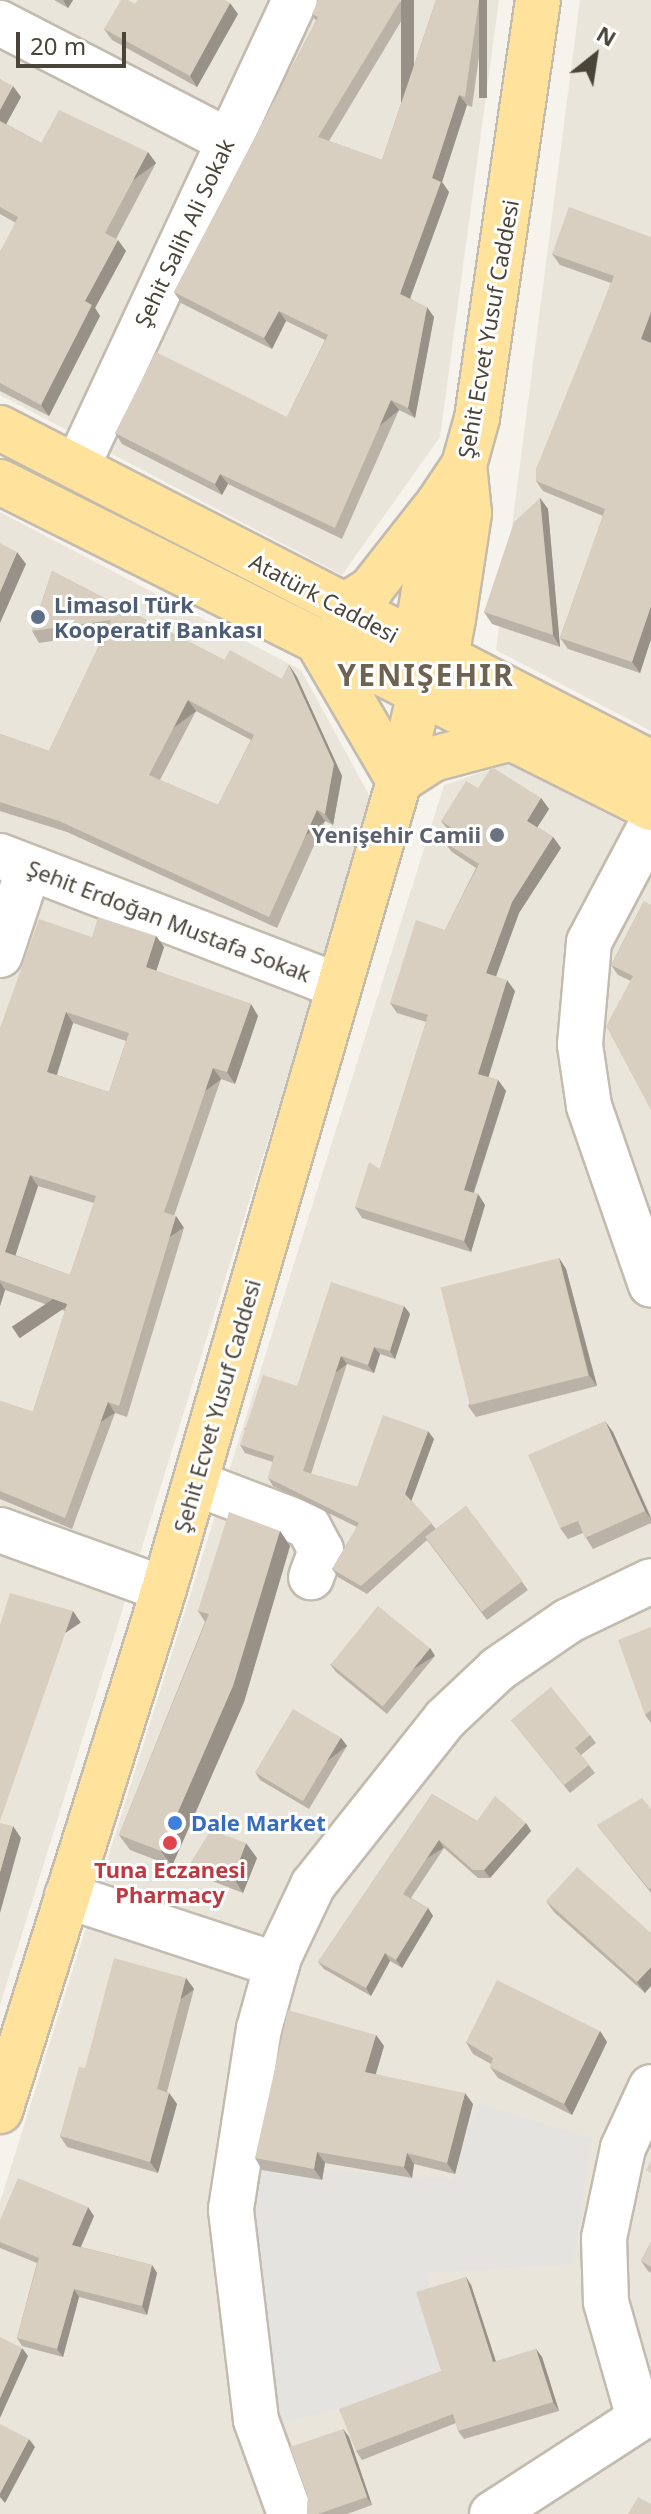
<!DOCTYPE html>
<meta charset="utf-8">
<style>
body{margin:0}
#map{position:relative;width:651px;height:2514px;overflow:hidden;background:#f6f3ec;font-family:"Noto Sans",sans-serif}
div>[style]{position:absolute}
.residential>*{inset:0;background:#eae5da}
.parking>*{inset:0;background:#e5e3e0}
.roads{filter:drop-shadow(2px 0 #c2bbae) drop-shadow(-2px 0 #c2bbae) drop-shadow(0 2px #c2bbae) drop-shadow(0 -2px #c2bbae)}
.minor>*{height:44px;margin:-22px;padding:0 22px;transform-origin:22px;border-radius:22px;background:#fff}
.major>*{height:44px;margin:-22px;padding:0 22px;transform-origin:22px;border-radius:22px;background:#ffe39c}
.wall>*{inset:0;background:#bab2a6}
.shaded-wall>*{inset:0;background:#979187;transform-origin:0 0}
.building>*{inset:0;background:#d8cfc1;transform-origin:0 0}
.dots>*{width:22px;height:22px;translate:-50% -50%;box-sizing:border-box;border:4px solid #fff;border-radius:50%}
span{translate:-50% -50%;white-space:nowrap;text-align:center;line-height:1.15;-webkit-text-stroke:6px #fff;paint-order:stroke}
.street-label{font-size:22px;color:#4b4439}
.service-label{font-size:22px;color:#4e5e75;font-weight:700}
.left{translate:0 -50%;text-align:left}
.worship-label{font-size:22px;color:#5b616d;font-weight:700}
.right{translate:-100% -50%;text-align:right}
.shop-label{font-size:22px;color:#366cbe;font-weight:700}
.health-label{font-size:22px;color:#be3a42;font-weight:700}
.district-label{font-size:30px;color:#6e6250;font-weight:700;letter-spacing:2px}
.north{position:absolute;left:555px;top:16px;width:80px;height:80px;-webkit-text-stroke:6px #fff;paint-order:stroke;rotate:30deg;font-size:22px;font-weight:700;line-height:32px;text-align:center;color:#4b4439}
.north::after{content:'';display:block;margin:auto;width:28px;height:36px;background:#4b4439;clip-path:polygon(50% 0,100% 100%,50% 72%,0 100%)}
.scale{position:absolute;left:16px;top:32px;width:110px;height:36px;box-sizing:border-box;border:4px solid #4b4439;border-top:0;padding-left:10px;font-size:24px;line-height:28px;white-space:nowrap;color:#4b4439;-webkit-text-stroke:6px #fff;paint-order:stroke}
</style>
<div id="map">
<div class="residential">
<i style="clip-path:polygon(0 0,499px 0,440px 437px,342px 575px,0 395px)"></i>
<i style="clip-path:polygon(580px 0,651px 0,651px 731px,496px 650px)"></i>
<i style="clip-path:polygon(0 512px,301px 670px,373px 802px,0 2005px)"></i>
<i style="clip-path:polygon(509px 763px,651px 837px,651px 2514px,0 2514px,0 2202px,444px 785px)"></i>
</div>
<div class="parking">
<i style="clip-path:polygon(477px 2103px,592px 2139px,573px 2264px,427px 2273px,441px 2383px,281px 2423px,255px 2295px,256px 2166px,453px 2179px)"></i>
</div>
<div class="roads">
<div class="minor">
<i style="left:0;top:23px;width:255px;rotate:27.3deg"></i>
<i style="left:77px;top:467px;width:515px;rotate:-64.98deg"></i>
<i style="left:651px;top:825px;width:132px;rotate:117.9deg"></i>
<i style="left:589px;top:942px;width:103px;rotate:95deg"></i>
<i style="left:580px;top:1045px;width:62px;rotate:81.6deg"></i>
<i style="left:589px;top:1106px;width:189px;rotate:70.9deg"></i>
<i style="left:0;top:856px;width:362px;rotate:21deg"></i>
<i style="left:0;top:955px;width:92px;rotate:-71.6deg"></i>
<i style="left:195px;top:1483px;width:121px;rotate:20.8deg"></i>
<i style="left:308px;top:1526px;width:27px;rotate:62deg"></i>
<i style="left:321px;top:1550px;width:29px;rotate:110deg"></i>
<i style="left:0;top:1530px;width:174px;rotate:19.8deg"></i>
<i style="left:67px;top:1896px;width:221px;rotate:18.2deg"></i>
<i style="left:639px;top:2418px;width:121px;rotate:-105.9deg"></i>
<i style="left:606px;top:2302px;width:64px;rotate:-91.8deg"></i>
<i style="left:604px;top:2238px;width:92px;rotate:-78.1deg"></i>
<i style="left:623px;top:2148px;width:67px;rotate:-65.3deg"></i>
<i style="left:290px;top:2514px;width:100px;rotate:-109.9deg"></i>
<i style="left:256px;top:2420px;width:212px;rotate:-96.8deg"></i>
<i style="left:231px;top:2209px;width:182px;rotate:-81.2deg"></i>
<i style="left:259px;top:2029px;width:75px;rotate:-74.5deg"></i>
<i style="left:279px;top:1957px;width:80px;rotate:-64.7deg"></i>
<i style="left:313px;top:1885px;width:212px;rotate:-51.5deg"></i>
<i style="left:445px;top:1719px;width:73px;rotate:-43.3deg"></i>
<i style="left:498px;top:1669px;width:85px;rotate:-34.4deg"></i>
<i style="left:568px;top:1621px;width:92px;rotate:-25.7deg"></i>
<i style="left:492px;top:2514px;width:189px;rotate:-32.9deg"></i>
</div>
<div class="major">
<i style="left:0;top:428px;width:732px;rotate:27.23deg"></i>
<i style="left:0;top:482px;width:728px;rotate:26.6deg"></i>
<i style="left:341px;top:608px;width:36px;rotate:-32deg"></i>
<i style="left:371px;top:589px;width:102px;rotate:-51.8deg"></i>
<i style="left:322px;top:649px;width:153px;rotate:59.7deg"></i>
<i style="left:430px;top:682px;width:25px;rotate:-53deg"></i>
<i style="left:445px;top:662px;width:44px;rotate:-79.5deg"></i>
<i style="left:453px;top:619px;width:107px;rotate:-81.4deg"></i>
<i style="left:469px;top:513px;width:48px;rotate:-95.9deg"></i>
<i style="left:464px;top:465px;width:49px;rotate:-74.5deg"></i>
<i style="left:477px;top:418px;width:422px;rotate:-81.7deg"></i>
<i style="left:399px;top:781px;width:40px;rotate:-32.9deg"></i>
<i style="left:433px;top:759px;width:78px;rotate:-14.9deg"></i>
<i style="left:0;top:2111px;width:547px;rotate:-72.56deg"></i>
<i style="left:164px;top:1589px;width:841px;rotate:-73.78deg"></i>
<i style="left:399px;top:781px;width:86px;rotate:-76.6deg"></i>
<i style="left:419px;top:697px;width:51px;rotate:-94.5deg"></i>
<i style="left:415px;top:646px;width:144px;rotate:-80.8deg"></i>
<i style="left:438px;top:504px;width:47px;rotate:-56.3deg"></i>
</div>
</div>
<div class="wall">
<i style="clip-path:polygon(54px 0,73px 0,68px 8px)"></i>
<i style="clip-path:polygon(414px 0,329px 141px,382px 160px,436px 0,487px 0,472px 107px,467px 105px,442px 182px,449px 192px,410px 298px,434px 317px,415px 418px,399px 410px,342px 539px,228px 484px,222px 495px,122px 444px,115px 433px,287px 417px,325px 340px,286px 321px,272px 349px,181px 303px,174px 292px,316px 21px,312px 14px)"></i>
<i style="clip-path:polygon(135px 4px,238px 14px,197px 87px,112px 40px,104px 29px)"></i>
<i style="clip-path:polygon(0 79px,21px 97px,6px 124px,41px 143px,156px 163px,116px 239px,126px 251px,95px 308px,100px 316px,49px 416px,0 391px,0 252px,16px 223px,0 214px)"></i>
<i style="clip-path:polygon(651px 237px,651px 639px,640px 673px,568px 649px,560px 638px,603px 516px,543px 491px,536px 481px,611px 283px,560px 265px,552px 254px)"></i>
<i style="clip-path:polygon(540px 498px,548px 509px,560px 647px,492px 624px,484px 612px)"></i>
<i style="clip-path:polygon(evenodd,52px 571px,224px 660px,282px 679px,289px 665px,297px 677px,342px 776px,333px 825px,325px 821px,277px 928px,67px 832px,0 811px,0 734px,49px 751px,105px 633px,39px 643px,32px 631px,52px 571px,196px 711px,251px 740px,218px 805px,160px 780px,196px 711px)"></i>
<i style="clip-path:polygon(478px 788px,541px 798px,549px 809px,537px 827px,553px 837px,561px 848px,519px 913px,496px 977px,515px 991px,488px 1077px,498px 1080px,506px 1091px,474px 1193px,478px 1194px,485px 1205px,471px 1252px,362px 1218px,355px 1207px,380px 1169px,426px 1022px,397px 1013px,390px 1003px,445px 930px,476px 868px,452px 852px,444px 842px,450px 832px,441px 821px)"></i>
<i style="clip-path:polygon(644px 901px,651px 1110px,631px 981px,618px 975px,611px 965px)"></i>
<i style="clip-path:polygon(evenodd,156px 936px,164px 947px,156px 971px,251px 1004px,258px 1016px,235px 1084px,221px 1079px,174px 1216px,184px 1228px,127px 1417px,115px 1413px,72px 1529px,0 1499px,0 1401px,33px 1412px,65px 1311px,5px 1290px,0 1306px,0 1028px,92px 937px,156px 936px,73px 1023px,126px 1041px,109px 1092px,57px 1075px,73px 1023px,156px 936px,38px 1186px,94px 1203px,70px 1275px,15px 1255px,38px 1186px)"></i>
<i style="clip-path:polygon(559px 1258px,566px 1269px,597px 1386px,476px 1417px,468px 1406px)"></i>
<i style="clip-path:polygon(404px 1306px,410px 1314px,395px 1359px,380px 1354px,374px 1373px,347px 1364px,311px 1474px,357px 1487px,434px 1439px,411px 1500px,436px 1529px,466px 1506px,528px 1590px,487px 1620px,427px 1540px,367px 1594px,338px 1577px,332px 1569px,357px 1527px,273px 1486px,268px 1478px,273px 1462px,245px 1453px,240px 1445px,297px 1386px)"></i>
<i style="clip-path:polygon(613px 1432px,651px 1517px,651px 1523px,593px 1549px,583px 1533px,568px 1539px,560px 1528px)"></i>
<i style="clip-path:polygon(280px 1531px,290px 1546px,244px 1702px,172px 1866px,130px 1850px,119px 1835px,205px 1622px,198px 1611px)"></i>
<i style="clip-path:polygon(651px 1627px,651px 1723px,645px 1715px)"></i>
<i style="clip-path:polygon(430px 1648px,435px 1656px,387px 1714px,336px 1672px,330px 1664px)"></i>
<i style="clip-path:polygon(511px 1720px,590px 1735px,596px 1743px,581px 1755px,595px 1773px,570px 1793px)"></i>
<i style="clip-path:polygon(341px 1738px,347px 1746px,309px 1809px,260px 1780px,255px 1772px)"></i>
<i style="clip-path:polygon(432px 1794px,477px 1821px,526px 1823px,531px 1831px,490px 1878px,478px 1878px,444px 1848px,411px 1898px,428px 1908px,433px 1916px,402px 1968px,390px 1961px,371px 1996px,324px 1969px,318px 1962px)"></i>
<i style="clip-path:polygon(651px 1809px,651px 1893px,597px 1825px)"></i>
<i style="clip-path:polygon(257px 1858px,243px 1893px,202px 1877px,191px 1862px)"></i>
<i style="clip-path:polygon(546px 1901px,651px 1933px,645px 1993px,554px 1912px)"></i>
<i style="clip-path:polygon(186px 1978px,194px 1989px,167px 2092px,169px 2093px,177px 2104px,158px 2173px,67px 2147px,60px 2136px,85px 2068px)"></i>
<i style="clip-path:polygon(600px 2031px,607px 2042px,572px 2115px,498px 2078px,490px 2067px,491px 2064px,473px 2054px,466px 2042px)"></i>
<i style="clip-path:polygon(376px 2035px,384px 2046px,376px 2074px,473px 2104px,455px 2174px,414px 2164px,412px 2178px,325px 2163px,322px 2180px,262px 2170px,255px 2158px)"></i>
<i style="clip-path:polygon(94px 2216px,81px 2247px,152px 2265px,157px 2273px,147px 2315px,79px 2297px,63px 2357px,22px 2346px,17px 2338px,37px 2263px,0 2248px,0 2220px)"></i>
<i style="clip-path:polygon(651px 2242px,651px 2273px,648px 2271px,641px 2261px)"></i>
<i style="clip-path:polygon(466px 2277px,471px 2285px,496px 2362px,536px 2349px,542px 2357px,559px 2411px,464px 2439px,458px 2431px,456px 2423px,362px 2460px,356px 2451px,441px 2371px)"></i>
<i style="clip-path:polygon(343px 2429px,349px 2437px,372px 2505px,347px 2514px,307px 2514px,308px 2497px)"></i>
</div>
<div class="shaded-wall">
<i style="clip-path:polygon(63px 0,73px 0,68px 8px)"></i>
<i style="left:401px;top:0;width:13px;height:160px"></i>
<i style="left:479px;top:0;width:8px;height:98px"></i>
<i style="clip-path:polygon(230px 3px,238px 14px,197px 87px,190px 76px)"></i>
<i style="clip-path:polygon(13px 86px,21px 97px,3px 130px,0 125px,0 110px)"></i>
<i style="clip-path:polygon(459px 95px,467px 105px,442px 182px,449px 192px,408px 304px,400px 294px,432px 178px)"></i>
<i style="left:148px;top:152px;width:14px;height:92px;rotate:54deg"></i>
<i style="clip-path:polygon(118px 240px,126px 251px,95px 308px,100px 316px,49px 416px,41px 405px,85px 301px)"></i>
<i style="clip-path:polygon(427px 307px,434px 317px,415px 418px,408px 408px)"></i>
<i style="clip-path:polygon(279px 311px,286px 321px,272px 349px,264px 338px)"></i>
<i style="clip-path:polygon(651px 312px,651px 344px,641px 339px)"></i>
<i style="left:391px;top:400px;width:13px;height:140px;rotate:51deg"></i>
<i style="clip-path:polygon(220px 474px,228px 484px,222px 495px,215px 484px)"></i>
<i style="clip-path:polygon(540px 498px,548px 509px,560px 647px,553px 635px)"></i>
<i style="clip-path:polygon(17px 552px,26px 564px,0 623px,0 592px)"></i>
<i style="clip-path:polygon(651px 606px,651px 639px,640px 673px,632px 662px)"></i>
<i style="clip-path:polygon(289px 665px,297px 677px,342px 776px,333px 825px,325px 814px)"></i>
<i style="left:188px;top:700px;width:14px;height:85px;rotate:54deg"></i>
<i style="clip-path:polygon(541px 798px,549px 809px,535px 831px,527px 821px)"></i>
<i style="left:317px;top:810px;width:14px;height:117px;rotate:54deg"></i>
<i style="clip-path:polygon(553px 837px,561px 848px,519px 913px,493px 984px,486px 973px,512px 902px)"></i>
<i style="clip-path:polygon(156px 936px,164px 947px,154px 978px,146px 967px)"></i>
<i style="clip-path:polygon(507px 980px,515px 991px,486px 1085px,478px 1074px)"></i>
<i style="clip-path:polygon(251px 1004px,258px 1016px,235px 1084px,227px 1072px)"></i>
<i style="clip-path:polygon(66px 1012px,73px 1023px,54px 1083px,47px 1072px)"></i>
<i style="left:213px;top:1068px;width:14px;height:152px;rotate:54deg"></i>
<i style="clip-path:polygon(498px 1080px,506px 1091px,471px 1200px,464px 1190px)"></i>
<i style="clip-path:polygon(30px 1175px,38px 1186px,13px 1263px,5px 1252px)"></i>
<i style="clip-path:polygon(478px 1194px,485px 1205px,471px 1252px,464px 1241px)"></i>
<i style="left:176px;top:1216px;width:14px;height:198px;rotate:56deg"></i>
<i style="clip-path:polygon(559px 1258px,566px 1269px,597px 1386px,589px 1375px)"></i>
<i style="clip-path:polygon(0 1282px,5px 1290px,0 1306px)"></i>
<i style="clip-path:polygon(404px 1306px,410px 1314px,395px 1359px,390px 1351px)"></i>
<i style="clip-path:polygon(374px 1347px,380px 1354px,374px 1373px,368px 1365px)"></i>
<i style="left:341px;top:1356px;width:10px;height:121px;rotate:53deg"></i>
<i style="left:108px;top:1402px;width:13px;height:124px;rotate:58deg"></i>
<i style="clip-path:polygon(605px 1421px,613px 1432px,651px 1519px,645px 1511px)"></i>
<i style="clip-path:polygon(428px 1431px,434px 1439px,411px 1502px,405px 1494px)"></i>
<i style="clip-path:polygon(280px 1531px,290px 1546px,244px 1702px,172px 1866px,161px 1851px)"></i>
<i style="left:73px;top:1611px;width:14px;height:222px;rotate:56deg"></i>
<i style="left:430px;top:1648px;width:9px;height:75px;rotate:58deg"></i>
<i style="left:341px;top:1738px;width:10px;height:74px;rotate:53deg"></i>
<i style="clip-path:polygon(526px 1823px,531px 1831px,490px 1878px,484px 1870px)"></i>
<i style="clip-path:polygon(13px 1826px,21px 1838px,0 1913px,0 1872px)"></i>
<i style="left:439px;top:1840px;width:9px;height:65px;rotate:58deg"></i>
<i style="clip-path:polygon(246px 1843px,257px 1858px,243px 1893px,233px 1877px)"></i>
<i style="clip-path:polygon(428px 1908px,433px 1916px,402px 1968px,396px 1960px)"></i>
<i style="clip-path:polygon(385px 1953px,390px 1961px,371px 1996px,366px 1988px)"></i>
<i style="clip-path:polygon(651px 1967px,651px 1986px,645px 1993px,637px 1982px)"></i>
<i style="left:186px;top:1978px;width:14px;height:115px;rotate:54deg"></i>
<i style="clip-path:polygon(600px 2031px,607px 2042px,572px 2115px,564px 2104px)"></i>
<i style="clip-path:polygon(376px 2035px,384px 2046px,373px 2083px,365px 2072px)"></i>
<i style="clip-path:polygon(169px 2093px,177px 2104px,158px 2173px,150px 2162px)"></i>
<i style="clip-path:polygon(465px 2093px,473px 2104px,455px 2174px,447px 2163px)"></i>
<i style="clip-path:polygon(317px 2152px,325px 2163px,322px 2180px,314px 2169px)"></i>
<i style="clip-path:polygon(407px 2153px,414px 2164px,412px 2178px,404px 2167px)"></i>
<i style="clip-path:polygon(88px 2207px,94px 2216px,78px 2253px,72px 2245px)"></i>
<i style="clip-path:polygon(152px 2265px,157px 2273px,147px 2315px,142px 2306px)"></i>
<i style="clip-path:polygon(466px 2277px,471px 2285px,499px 2371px,493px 2362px)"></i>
<i style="clip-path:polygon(74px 2289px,79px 2297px,63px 2357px,57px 2349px)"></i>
<i style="clip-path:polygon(22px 2348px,28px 2356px,0 2418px,0 2398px)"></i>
<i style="clip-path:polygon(536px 2349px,542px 2357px,559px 2411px,553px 2402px)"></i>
<i style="clip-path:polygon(343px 2429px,349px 2437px,372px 2505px,367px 2497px)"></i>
<i style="clip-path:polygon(29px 2439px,35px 2447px,5px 2503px,0 2497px,0 2493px)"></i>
</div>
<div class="building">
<i style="clip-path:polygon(121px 0,128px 0,135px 4px,138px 0,224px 0,230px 3px,190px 76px,104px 29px)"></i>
<i style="clip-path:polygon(318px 0,401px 0,318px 137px,382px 160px,436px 0,479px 0,465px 97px,459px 95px,432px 178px,441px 182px,400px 294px,427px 307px,408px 408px,391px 400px,335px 528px,220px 474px,215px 484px,115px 433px,156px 352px,287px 417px,328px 335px,279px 311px,264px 338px,174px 292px,318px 17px,312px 14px)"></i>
<i style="clip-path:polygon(0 79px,13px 86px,0 110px)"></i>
<i style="clip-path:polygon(59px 110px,148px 152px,105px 233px,118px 240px,85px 301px,92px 305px,41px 405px,0 383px,0 252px,18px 217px,0 207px,0 121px,41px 143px)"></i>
<i style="clip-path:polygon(569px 207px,651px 237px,651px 312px,641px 339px,651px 343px,651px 606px,632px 662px,560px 638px,605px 509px,536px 481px,536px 469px,614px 276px,552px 254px)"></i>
<i style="clip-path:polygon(540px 498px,553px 635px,484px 612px,514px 522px)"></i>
<i style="clip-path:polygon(0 543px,17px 552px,0 592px)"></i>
<i style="clip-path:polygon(evenodd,52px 571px,224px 660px,230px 650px,282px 679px,289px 665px,334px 764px,325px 814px,317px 810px,269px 917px,59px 821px,0 802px,0 734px,49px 751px,111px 620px,32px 631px,52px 571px,188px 700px,254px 735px,218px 805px,149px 775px,188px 700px)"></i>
<i style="clip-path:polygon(492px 767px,541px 798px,527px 821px,553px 837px,512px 902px,486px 973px,507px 980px,478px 1074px,498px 1080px,464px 1190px,478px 1194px,464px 1241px,355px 1207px,369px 1162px,380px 1169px,428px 1015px,390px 1003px,416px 920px,445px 930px,479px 864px,444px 842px,452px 828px,441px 821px,466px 781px,478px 788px)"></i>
<i style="clip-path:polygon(644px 901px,651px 905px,651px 1110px,606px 1026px,633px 976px,611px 965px)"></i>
<i style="clip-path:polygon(evenodd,98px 917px,156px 936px,146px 967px,251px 1004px,227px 1072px,213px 1068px,164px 1212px,176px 1216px,119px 1406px,108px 1402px,65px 1518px,0 1491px,0 1401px,33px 1412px,67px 1304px,0 1280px,0 1028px,39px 919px,92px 937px,98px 917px,66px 1012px,129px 1033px,109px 1092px,47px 1072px,66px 1012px,98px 917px,30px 1175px,96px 1196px,70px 1275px,5px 1252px,30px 1175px)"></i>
<i style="left:559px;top:1258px;width:121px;height:122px;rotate:76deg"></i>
<i style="clip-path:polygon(331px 1282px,404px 1306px,390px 1351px,374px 1347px,368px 1365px,341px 1356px,303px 1471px,357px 1487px,383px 1415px,428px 1431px,405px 1494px,432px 1523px,361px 1586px,332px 1569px,359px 1523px,268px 1478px,274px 1456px,240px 1445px,263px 1375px,297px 1386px)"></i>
<i style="clip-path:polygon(605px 1421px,645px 1511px,585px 1538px,578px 1521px,560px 1528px,528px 1455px)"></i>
<i style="left:466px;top:1506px;width:94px;height:51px;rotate:53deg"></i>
<i style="clip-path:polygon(229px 1512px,280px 1531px,233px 1686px,161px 1851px,119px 1835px,209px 1614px,198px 1611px)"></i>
<i style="clip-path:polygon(10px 1593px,73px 1611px,0 1821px,0 1625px)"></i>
<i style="left:378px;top:1606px;width:67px;height:75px;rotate:39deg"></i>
<i style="clip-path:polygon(651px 1627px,651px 1710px,645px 1715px,618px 1640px)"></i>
<i style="clip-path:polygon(551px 1687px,590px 1735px,575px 1748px,589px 1765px,564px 1785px,511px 1720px)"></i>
<i style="left:293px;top:1709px;width:56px;height:74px;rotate:31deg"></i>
<i style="clip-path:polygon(432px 1794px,477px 1821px,495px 1796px,526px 1823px,484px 1870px,473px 1870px,439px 1840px,403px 1894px,428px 1908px,396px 1960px,385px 1953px,366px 1988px,318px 1962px)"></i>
<i style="clip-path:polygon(642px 1798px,651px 1809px,651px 1888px,649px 1889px,597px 1825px)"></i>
<i style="clip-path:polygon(0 1823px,13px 1826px,0 1872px)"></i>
<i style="clip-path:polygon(211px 1830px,246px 1843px,233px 1877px,191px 1862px)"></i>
<i style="clip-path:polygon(577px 1867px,651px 1933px,651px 1967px,637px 1982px,546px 1901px)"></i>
<i style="clip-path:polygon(114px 1958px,186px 1978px,157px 2089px,169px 2093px,150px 2162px,60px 2136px,79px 2067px,85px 2068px)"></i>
<i style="clip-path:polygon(497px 1980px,600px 2031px,564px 2104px,490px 2067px,493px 2058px,466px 2042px)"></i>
<i style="clip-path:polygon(288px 2010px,376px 2035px,365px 2072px,465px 2093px,447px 2163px,407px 2153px,404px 2167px,317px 2152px,314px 2169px,255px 2158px)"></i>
<i style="clip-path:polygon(651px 2161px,651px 2173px,646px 2170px)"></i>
<i style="clip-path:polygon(18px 2178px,88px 2207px,72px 2245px,152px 2265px,142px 2306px,74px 2289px,57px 2349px,17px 2338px,39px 2258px,0 2242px,0 2220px)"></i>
<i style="clip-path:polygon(651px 2242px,651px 2267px,641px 2261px)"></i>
<i style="clip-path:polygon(466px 2277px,493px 2362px,536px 2349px,553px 2402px,458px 2431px,453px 2414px,356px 2451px,339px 2409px,441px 2371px,416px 2292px)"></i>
<i style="clip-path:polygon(0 2337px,22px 2348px,0 2398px)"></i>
<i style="clip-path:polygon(0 2424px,29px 2439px,0 2493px)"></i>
<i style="clip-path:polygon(343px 2429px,367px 2497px,318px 2514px,307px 2514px,308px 2497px,290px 2447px)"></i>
<i style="clip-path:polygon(638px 2497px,651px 2504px,651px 2514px,628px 2514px)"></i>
</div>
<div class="dots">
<i style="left:38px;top:617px;background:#5c6f8a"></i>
<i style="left:497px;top:835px;background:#6b7280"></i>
<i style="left:175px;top:1823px;background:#3f7fe0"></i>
<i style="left:170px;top:1843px;background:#e0444e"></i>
</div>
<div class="street-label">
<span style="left:184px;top:233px;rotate:-65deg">Şehit Salih Ali Sokak</span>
<span style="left:488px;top:329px;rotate:-80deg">Şehit Ecvet Yusuf Caddesi</span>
<span style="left:324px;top:598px;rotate:28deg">Atatürk Caddesi</span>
<span style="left:169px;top:921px;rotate:21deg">Şehit Erdoğan Mustafa Sokak</span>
<span style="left:217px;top:1406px;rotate:-74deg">Şehit Ecvet Yusuf Caddesi</span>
</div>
<div class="service-label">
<span class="left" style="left:54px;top:617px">Limasol Türk<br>Kooperatif Bankası</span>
</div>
<div class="worship-label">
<span class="right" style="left:481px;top:835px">Yenişehir Camii</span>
</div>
<div class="shop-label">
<span class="left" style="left:191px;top:1823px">Dale Market</span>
</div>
<div class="health-label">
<span style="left:170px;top:1882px">Tuna Eczanesi<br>Pharmacy</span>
</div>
<div class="district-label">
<span style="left:426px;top:675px">YENIŞEHIR</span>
</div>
<div class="north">N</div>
<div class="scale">20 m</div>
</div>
